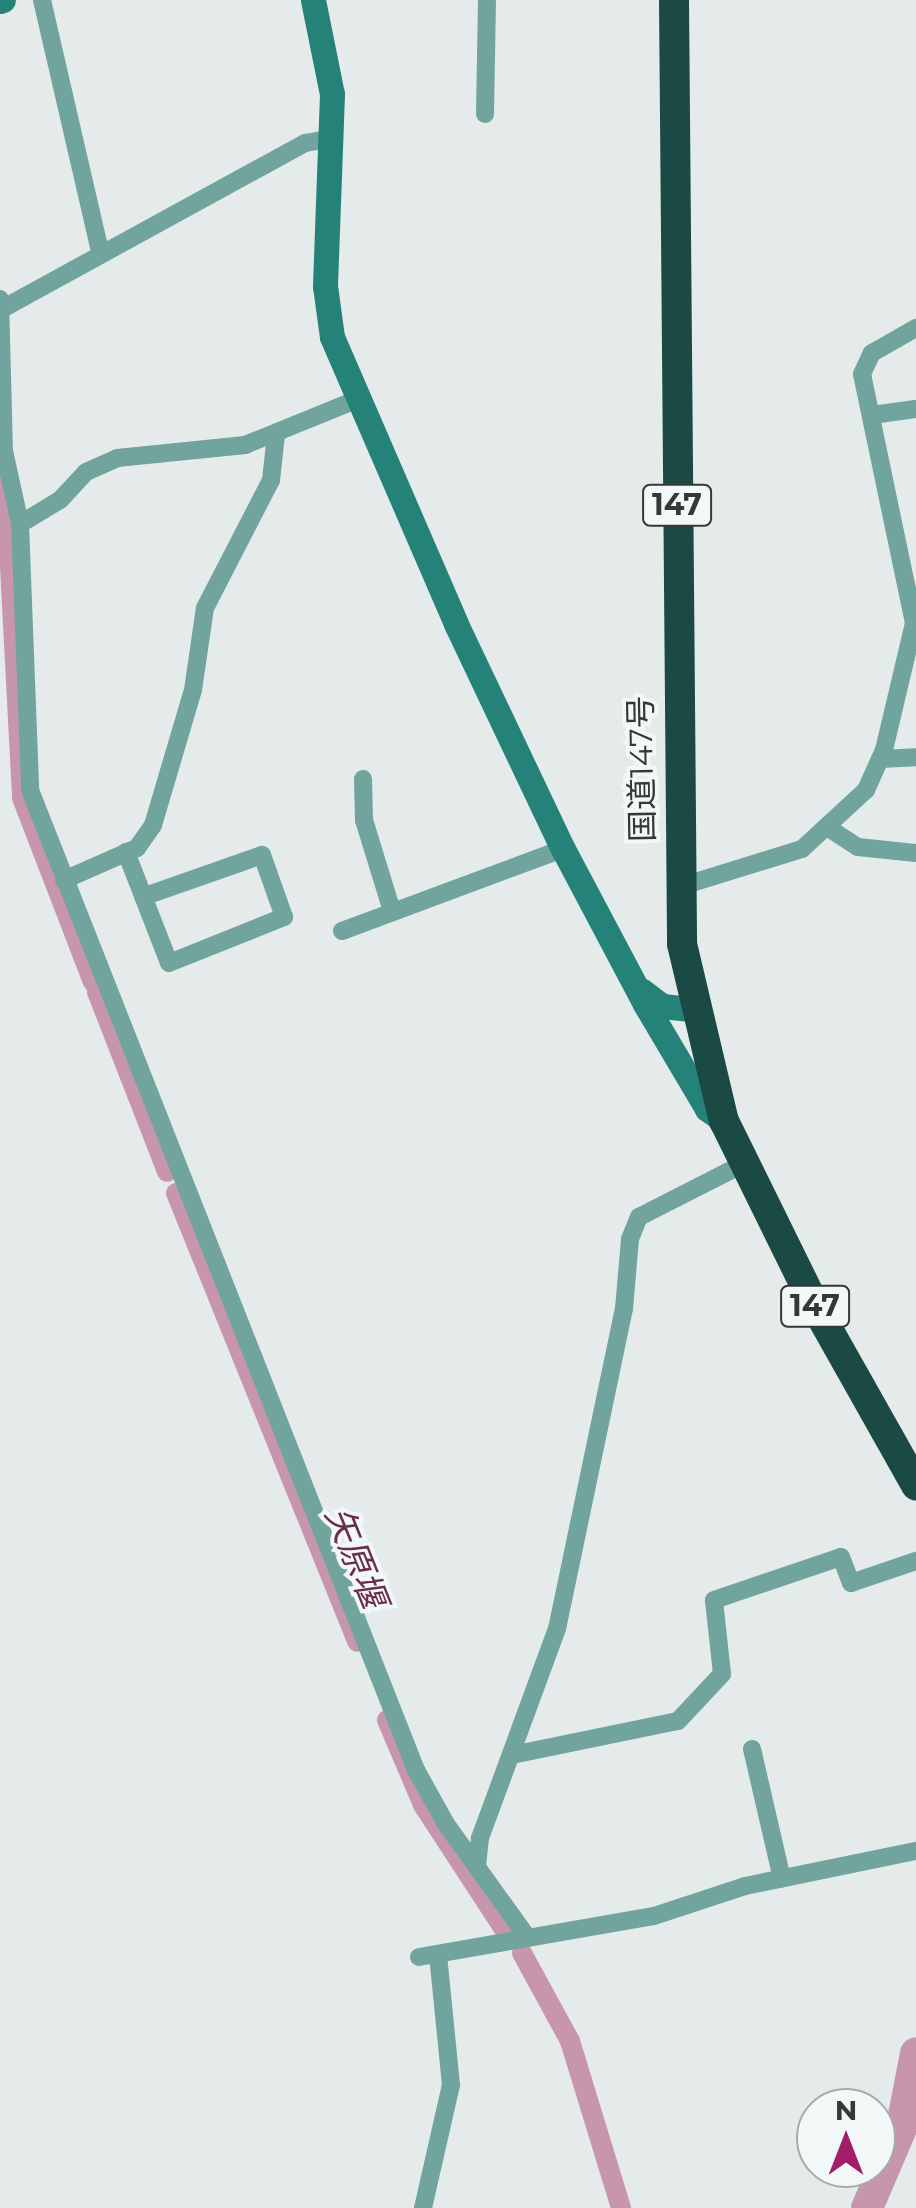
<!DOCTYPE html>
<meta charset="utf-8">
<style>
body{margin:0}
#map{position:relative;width:916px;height:2208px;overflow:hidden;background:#e4ebea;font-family:Montserrat,"Noto Sans JP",sans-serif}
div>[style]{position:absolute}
.canal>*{height:20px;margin:-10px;padding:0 10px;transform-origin:10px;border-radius:10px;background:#c896ac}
.river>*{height:32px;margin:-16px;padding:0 16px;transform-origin:16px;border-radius:16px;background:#c896ac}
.street>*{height:18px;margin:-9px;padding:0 9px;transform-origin:9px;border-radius:9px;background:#70a49d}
.secondary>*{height:25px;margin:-12.5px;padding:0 12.5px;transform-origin:12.5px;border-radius:12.5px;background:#258279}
.highway>*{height:30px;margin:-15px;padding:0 15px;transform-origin:15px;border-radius:15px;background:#1b4944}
span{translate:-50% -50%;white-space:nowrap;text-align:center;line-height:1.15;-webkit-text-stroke:8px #f1f8f7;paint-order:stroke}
.shield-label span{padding:2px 8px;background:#f1f8f7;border:2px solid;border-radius:8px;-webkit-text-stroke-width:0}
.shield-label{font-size:30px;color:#353837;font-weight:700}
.street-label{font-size:32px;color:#353837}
.water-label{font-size:35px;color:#6b2d4c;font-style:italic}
.north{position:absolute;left:796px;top:2088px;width:100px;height:100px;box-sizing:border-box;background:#f1f8f7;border:2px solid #a6abaa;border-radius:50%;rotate:0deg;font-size:28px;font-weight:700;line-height:40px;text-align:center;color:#353837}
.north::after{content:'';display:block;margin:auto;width:35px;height:45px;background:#a21e6b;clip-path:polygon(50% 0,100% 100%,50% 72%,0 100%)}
</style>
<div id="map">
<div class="canal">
<i style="left:0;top:484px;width:27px;rotate:75deg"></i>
<i style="left:7px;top:510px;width:288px;rotate:87deg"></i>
<i style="left:22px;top:798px;width:197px;rotate:68.9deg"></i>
<i style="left:97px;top:992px;width:193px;rotate:68.7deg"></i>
<i style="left:176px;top:1193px;width:484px;rotate:68deg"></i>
<i style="left:387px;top:1720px;width:92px;rotate:67deg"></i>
<i style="left:423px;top:1805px;width:150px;rotate:56.9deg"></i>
<i style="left:522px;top:1953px;width:100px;rotate:61.4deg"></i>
<i style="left:570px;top:2041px;width:175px;rotate:73deg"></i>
</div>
<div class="river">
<i style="left:867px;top:2208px;width:89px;rotate:-66.9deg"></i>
<i style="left:902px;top:2126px;width:74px;rotate:-79.1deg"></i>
</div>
<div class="street">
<i style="left:42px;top:0;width:258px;rotate:77deg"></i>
<i style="left:485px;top:114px;width:114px;rotate:-89deg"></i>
<i style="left:0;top:299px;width:152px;rotate:88.5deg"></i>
<i style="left:4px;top:451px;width:75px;rotate:77.6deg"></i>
<i style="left:20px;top:524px;width:266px;rotate:87.8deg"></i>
<i style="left:30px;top:790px;width:1053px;rotate:68.5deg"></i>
<i style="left:416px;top:1770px;width:62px;rotate:60.9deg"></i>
<i style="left:446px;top:1824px;width:140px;rotate:54.3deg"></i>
<i style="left:0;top:310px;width:348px;rotate:-28.7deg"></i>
<i style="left:305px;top:143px;width:27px;rotate:-10deg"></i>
<i style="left:872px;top:415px;width:44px;rotate:-7.8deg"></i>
<i style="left:20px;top:524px;width:47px;rotate:-31deg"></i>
<i style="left:60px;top:500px;width:38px;rotate:-47deg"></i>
<i style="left:86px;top:472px;width:34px;rotate:-24deg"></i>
<i style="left:117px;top:458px;width:129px;rotate:-5.8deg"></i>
<i style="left:245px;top:445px;width:120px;rotate:-22.1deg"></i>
<i style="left:880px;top:759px;width:36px;rotate:-3deg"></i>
<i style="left:363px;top:779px;width:41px;rotate:88.6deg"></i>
<i style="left:364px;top:820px;width:95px;rotate:72.9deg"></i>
<i style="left:830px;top:829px;width:33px;rotate:33deg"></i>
<i style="left:858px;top:847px;width:58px;rotate:5.9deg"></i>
<i style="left:126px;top:852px;width:119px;rotate:68.8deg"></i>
<i style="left:169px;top:963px;width:124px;rotate:-21.8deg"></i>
<i style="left:284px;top:917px;width:66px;rotate:-109.5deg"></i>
<i style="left:262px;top:855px;width:126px;rotate:160.6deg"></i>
<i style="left:64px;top:880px;width:80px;rotate:-23.7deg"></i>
<i style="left:137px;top:848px;width:28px;rotate:-55deg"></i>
<i style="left:153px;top:825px;width:141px;rotate:-73.5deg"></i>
<i style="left:193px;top:690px;width:83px;rotate:-81.7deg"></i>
<i style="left:205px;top:608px;width:144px;rotate:-62.7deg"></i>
<i style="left:271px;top:480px;width:45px;rotate:-83.7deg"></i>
<i style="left:679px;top:887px;width:129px;rotate:-17.2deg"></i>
<i style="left:802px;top:849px;width:87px;rotate:-42.7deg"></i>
<i style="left:866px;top:790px;width:44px;rotate:-65.8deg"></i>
<i style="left:884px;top:750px;width:130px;rotate:-76.7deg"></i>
<i style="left:914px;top:623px;width:254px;rotate:-101.8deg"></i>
<i style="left:862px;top:374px;width:23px;rotate:-65deg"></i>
<i style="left:872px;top:353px;width:51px;rotate:-29.6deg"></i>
<i style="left:342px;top:931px;width:236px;rotate:-20.4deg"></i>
<i style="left:752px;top:1749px;width:133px;rotate:77deg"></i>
<i style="left:512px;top:1755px;width:169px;rotate:-11.6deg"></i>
<i style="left:678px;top:1721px;width:64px;rotate:-46.9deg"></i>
<i style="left:722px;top:1674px;width:74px;rotate:-96.2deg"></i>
<i style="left:714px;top:1600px;width:134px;rotate:-18.7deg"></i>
<i style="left:841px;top:1557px;width:28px;rotate:69deg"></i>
<i style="left:851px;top:1583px;width:69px;rotate:-18.7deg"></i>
<i style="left:477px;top:1866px;width:28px;rotate:-84deg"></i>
<i style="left:480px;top:1838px;width:223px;rotate:-69.8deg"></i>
<i style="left:557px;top:1629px;width:327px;rotate:-78.2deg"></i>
<i style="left:624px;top:1309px;width:70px;rotate:-85.1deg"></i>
<i style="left:630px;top:1239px;width:24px;rotate:-68deg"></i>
<i style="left:639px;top:1217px;width:117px;rotate:-27deg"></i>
<i style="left:419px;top:1957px;width:239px;rotate:-9.9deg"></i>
<i style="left:654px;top:1916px;width:96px;rotate:-18.2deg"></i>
<i style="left:745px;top:1886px;width:175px;rotate:-11.6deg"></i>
<i style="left:423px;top:2208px;width:126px;rotate:-77.2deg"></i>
<i style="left:451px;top:2085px;width:131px;rotate:-95.7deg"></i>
</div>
<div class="secondary">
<i style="left:313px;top:0;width:96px;rotate:78.6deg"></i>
<i style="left:332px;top:94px;width:192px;rotate:92.1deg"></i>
<i style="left:325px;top:286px;width:51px;rotate:82.2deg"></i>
<i style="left:332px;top:337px;width:313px;rotate:66.6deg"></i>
<i style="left:456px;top:624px;width:249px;rotate:64.6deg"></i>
<i style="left:563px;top:849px;width:175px;rotate:62.1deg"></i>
<i style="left:645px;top:1004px;width:122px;rotate:59.4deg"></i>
<i style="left:707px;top:1109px;width:21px;rotate:35deg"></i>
<i style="left:0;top:1px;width:3px;rotate:-18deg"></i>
<i style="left:641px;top:990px;width:26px;rotate:37deg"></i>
<i style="left:662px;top:1006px;width:31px;rotate:6deg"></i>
</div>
<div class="highway">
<i style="left:674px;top:0;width:944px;rotate:89.51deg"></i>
<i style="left:682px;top:944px;width:182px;rotate:76.7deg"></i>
<i style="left:724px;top:1121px;width:206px;rotate:63.8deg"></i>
<i style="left:815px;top:1306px;width:206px;rotate:60.6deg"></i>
</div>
<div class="shield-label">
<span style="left:677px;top:505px">147</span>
<span style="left:815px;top:1306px">147</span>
</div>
<div class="street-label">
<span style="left:642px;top:769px;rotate:-91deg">国道147号</span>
</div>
<div class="water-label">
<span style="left:356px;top:1557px;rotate:68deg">矢原堰</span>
</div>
<div class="north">N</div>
</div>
